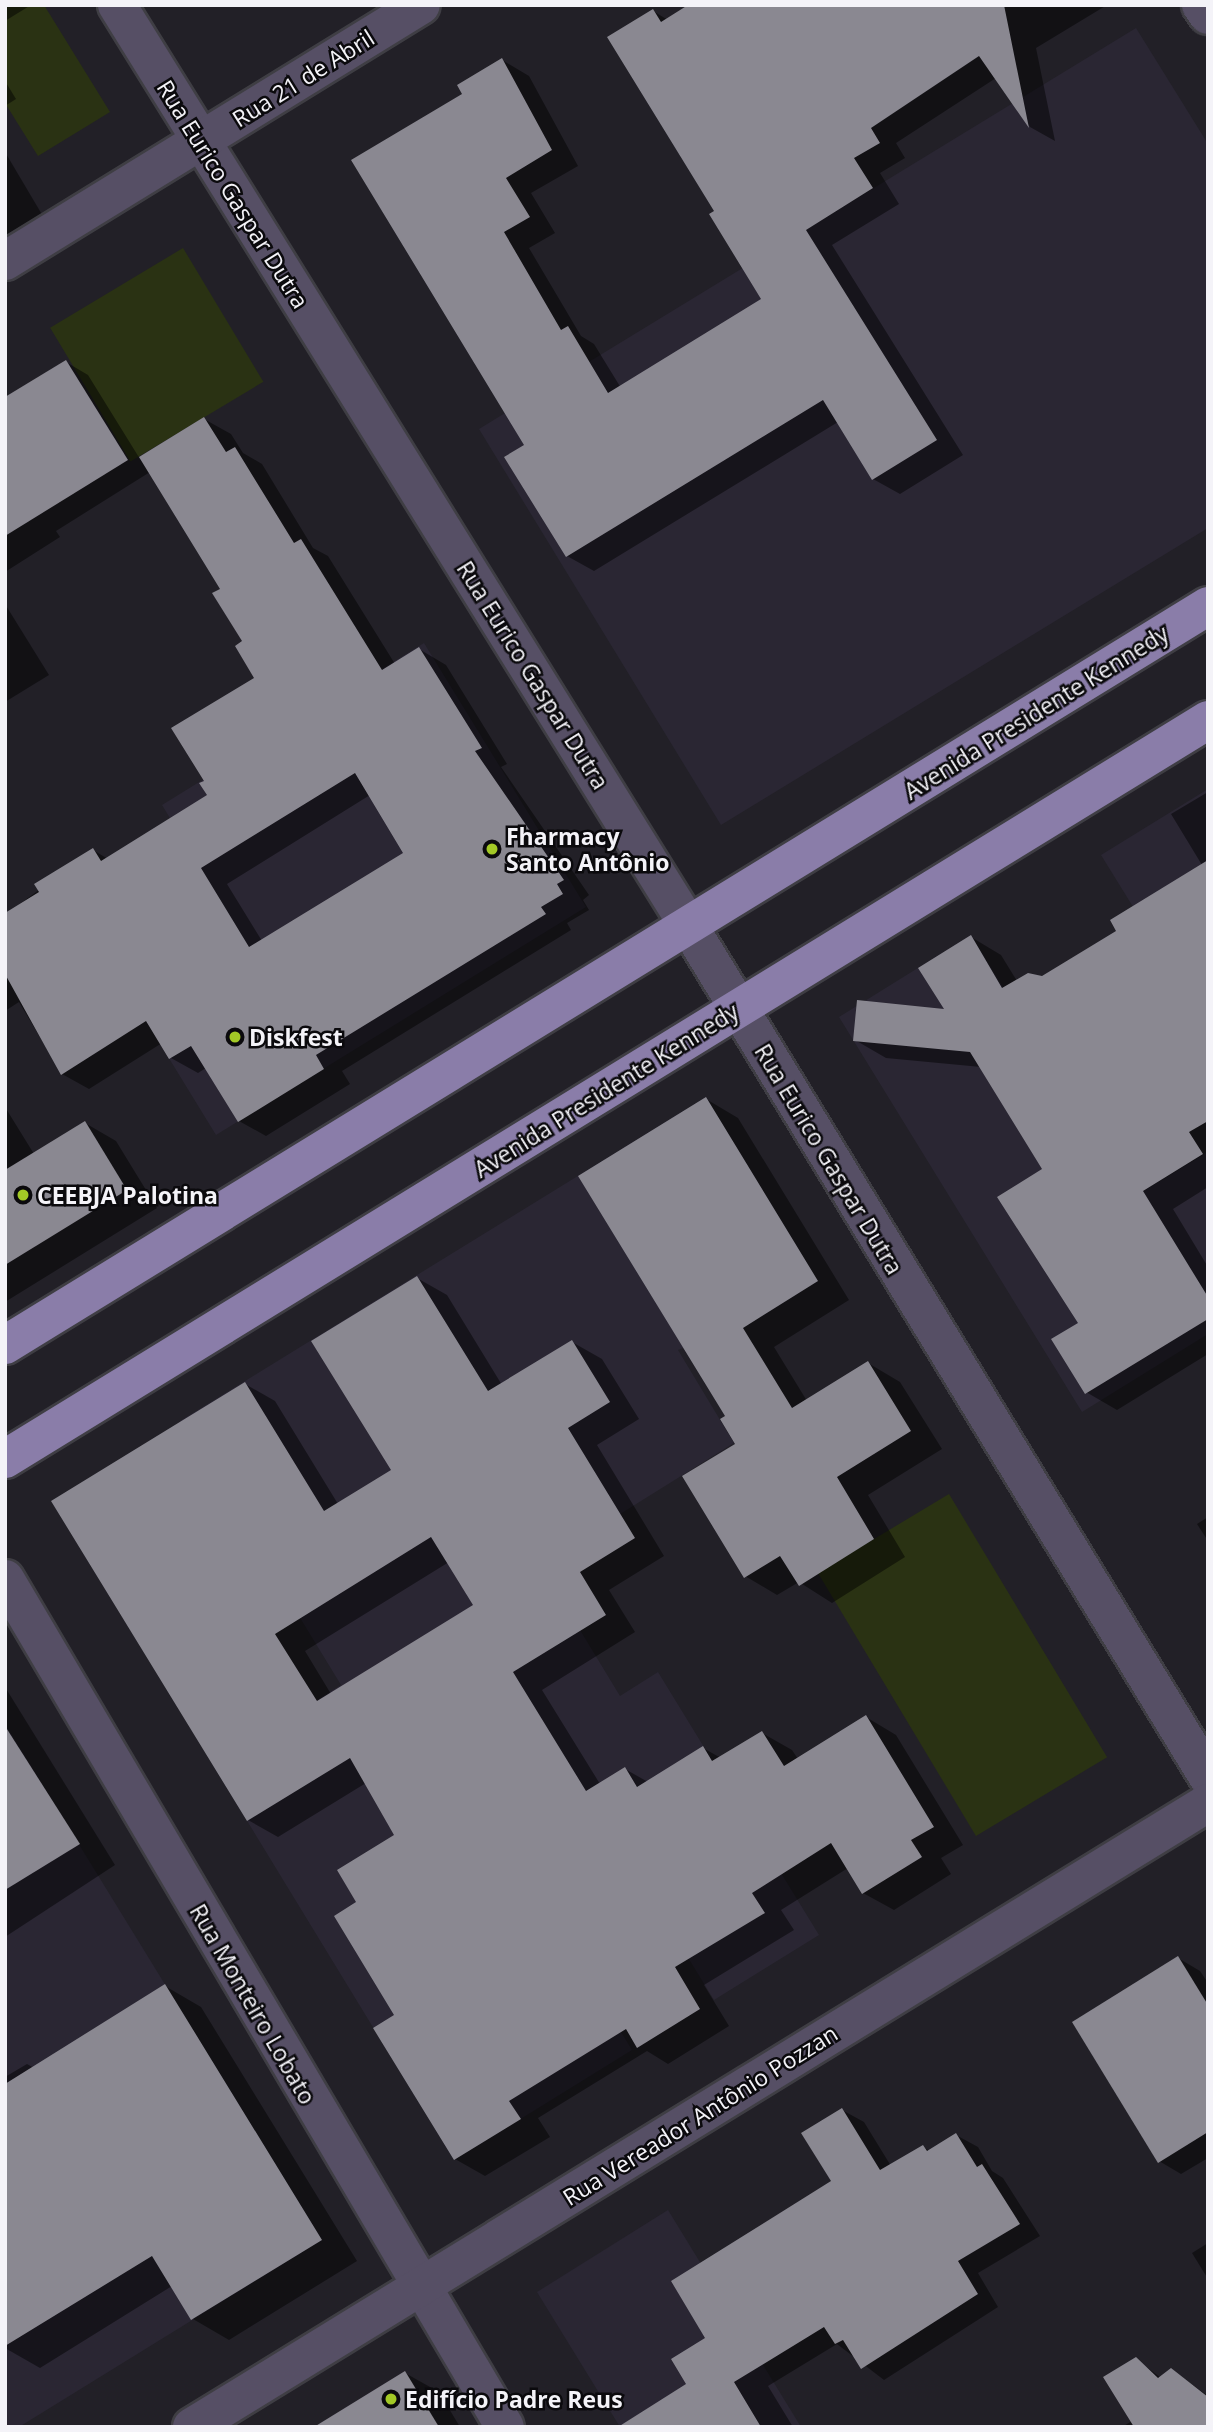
<!DOCTYPE html>
<meta charset="utf-8">
<style>
body{margin:0}
#map{position:relative;width:1213px;height:2432px;overflow:hidden;background:#222027;font-family:"Open Sans",sans-serif}
div>[style]{position:absolute}
.built>*{inset:0;background:#2a2633}
.green>*{inset:0;background:#2a3213;transform-origin:0 0}
.shadow>*{inset:0;background:#0007}
.building>*{inset:0;background:#8a8891}
.roads{filter:drop-shadow(2px 0 #3f3e44) drop-shadow(-2px 0 #3f3e44) drop-shadow(0 2px #3f3e44) drop-shadow(0 -2px #3f3e44)}
.minor>*{height:38px;margin:-19px;padding:0 19px;transform-origin:19px;border-radius:19px;background:#564f65}
.tertiary>*{height:38px;margin:-19px;padding:0 19px;transform-origin:19px;border-radius:19px;background:#564f65}
.primary>*{height:38px;margin:-19px;padding:0 19px;transform-origin:19px;border-radius:19px;background:#8a7da9}
.dots>*{width:19px;height:19px;translate:-50% -50%;box-sizing:border-box;border:4px solid #0b0a0d;border-radius:50%}
span{translate:-50% -50%;white-space:nowrap;text-align:center;line-height:1.15;-webkit-text-stroke:5px #0b0a0d;paint-order:stroke}
.street-label{font-size:23px;color:#f4f3f8}
.poi-label{font-size:23px;color:#f4f3f8;font-weight:700}
.left{translate:0 -50%;text-align:left}
.frame{position:absolute;inset:0;border:7px solid #f4f3f8;pointer-events:none}
</style>
<div id="map">
<div class="built">
<i style="clip-path:polygon(1136px 28px,1208px 144px,1208px 528px,721px 825px,479px 429px)"></i>
<i style="clip-path:polygon(424px 643px,586px 907px,216px 1135px,121px 980px,228px 913px,162px 805px)"></i>
<i style="clip-path:polygon(1208px 789px,1208px 1028px,1101px 855px)"></i>
<i style="clip-path:polygon(971px 935px,1132px 1198px,1208px 1152px,1208px 1334px,1082px 1412px,839px 1017px)"></i>
<i style="clip-path:polygon(706px 1097px,818px 1281px,695px 1358px,691px 1360px,683px 1348px,678px 1350px,734px 1443px,540px 1564px,620px 1696px,658px 1672px,819px 1935px,714px 2000px,633px 1868px,552px 1919px,632px 2050px,454px 2160px,213px 1765px,341px 1685px,180px 1421px)"></i>
<i style="clip-path:polygon(5px 1724px,322px 2240px,19px 2427px,5px 2427px)"></i>
<i style="clip-path:polygon(668px 2210px,801px 2427px,620px 2427px,537px 2292px)"></i>
</div>
<div class="green">
<i style="clip-path:polygon(5px 5px,44px 5px,110px 112px,38px 156px,5px 103px)"></i>
<i style="left:183px;top:248px;width:156px;height:155px;rotate:59deg"></i>
<i style="left:949px;top:1494px;width:307px;height:153px;rotate:59deg"></i>
</div>
<div class="shadow">
<i style="clip-path:polygon(5px 5px,31px 5px,5px 21px)"></i>
<i style="clip-path:polygon(691px 5px,1107px 5px,1036px 48px,1055px 141px,1030px 127px,996px 78px,896px 143px,905px 158px,880px 173px,899px 204px,832px 245px,963px 455px,900px 494px,873px 479px,838px 422px,594px 571px,567px 556px,526px 445px,465px 94px,502px 60px,529px 76px,578px 166px,531px 193px,555px 233px,529px 248px,581px 336px,594px 344px,621px 388px,764px 300px,717px 212px,653px 11px,668px 20px)"></i>
<i style="clip-path:polygon(5px 81px,16px 99px,5px 106px)"></i>
<i style="clip-path:polygon(5px 152px,50px 228px,20px 246px,5px 237px)"></i>
<i style="clip-path:polygon(evenodd,66px 362px,88px 375px,140px 459px,204px 419px,231px 434px,243px 453px,262px 464px,313px 548px,328px 556px,395px 664px,419px 649px,446px 665px,507px 764px,501px 767px,589px 895px,583px 900px,589px 910px,567px 923px,571px 930px,342px 1071px,350px 1084px,266px 1136px,239px 1121px,206px 1068px,198px 1073px,171px 1058px,162px 1043px,89px 1089px,62px 1074px,19px 1002px,5px 1011px,5px 915px,93px 850px,108px 859px,209px 796px,206px 781px,257px 679px,222px 589px,150px 472px,56px 531px,60px 537px,5px 572px,5px 399px,66px 362px,370px 795px,406px 853px,262px 941px,227px 884px,370px 795px)"></i>
<i style="clip-path:polygon(5px 604px,49px 675px,5px 702px)"></i>
<i style="clip-path:polygon(1208px 792px,1208px 1187px,1173px 1209px,1208px 1267px,1208px 1354px,1117px 1410px,1086px 1392px,1081px 1323px,1044px 1170px,981px 1067px,886px 1058px,855px 1040px,947px 1011px,971px 937px,1001px 955px,1017px 981px,1042px 978px,1119px 931px,1202px 865px,1171px 814px)"></i>
<i style="clip-path:polygon(706px 1099px,738px 1118px,849px 1300px,774px 1347px,807px 1401px,868px 1363px,900px 1382px,942px 1449px,868px 1495px,905px 1557px,832px 1603px,799px 1582px,777px 1595px,745px 1576px,737px 1444px,728px 1416px)"></i>
<i style="clip-path:polygon(5px 1107px,34px 1154px,85px 1123px,116px 1141px,157px 1208px,5px 1302px)"></i>
<i style="clip-path:polygon(evenodd,417px 1278px,447px 1295px,502px 1385px,572px 1342px,602px 1359px,639px 1419px,597px 1445px,664px 1556px,609px 1590px,635px 1632px,542px 1690px,600px 1784px,625px 1769px,648px 1782px,703px 1748px,721px 1758px,762px 1733px,792px 1750px,798px 1759px,866px 1717px,896px 1735px,963px 1845px,941px 1858px,951px 1874px,894px 1910px,863px 1893px,848px 1868px,781px 1910px,794px 1930px,704px 1985px,729px 2026px,668px 2064px,647px 2051px,538px 2118px,550px 2137px,485px 2176px,455px 2159px,396px 2016px,359px 1903px,397px 1835px,366px 1783px,278px 1837px,248px 1820px,245px 1384px,275px 1401px,338px 1504px,393px 1471px,417px 1278px,449px 1562px,476px 1605px,331px 1694px,305px 1651px,449px 1562px)"></i>
<i style="clip-path:polygon(1208px 1517px,1208px 1541px,1197px 1524px)"></i>
<i style="clip-path:polygon(5px 1687px,115px 1865px,5px 1937px)"></i>
<i style="clip-path:polygon(1178px 1958px,1200px 1971px,1208px 1983px,1208px 2158px,1181px 2174px,1159px 2161px)"></i>
<i style="clip-path:polygon(165px 1986px,201px 2007px,357px 2261px,229px 2340px,193px 2319px,172px 2286px,40px 2368px,5px 2348px,5px 2077px,27px 2064px,34px 2068px)"></i>
<i style="clip-path:polygon(842px 2110px,864px 2122px,891px 2166px,923px 2147px,930px 2151px,956px 2135px,978px 2147px,992px 2171px,1003px 2178px,1040px 2236px,978px 2273px,998px 2307px,884px 2380px,837px 2344px,768px 2386px,793px 2427px,631px 2427px,689px 2385px,707px 2338px,833px 2181px)"></i>
<i style="clip-path:polygon(1208px 2243px,1208px 2279px,1192px 2253px)"></i>
<i style="clip-path:polygon(1136px 2359px,1161px 2378px,1172px 2370px,1208px 2396px,1208px 2427px,1122px 2427px,1132px 2421px)"></i>
<i style="clip-path:polygon(405px 2373px,439px 2392px,460px 2427px,318px 2427px)"></i>
</div>
<div class="building">
<i style="clip-path:polygon(688px 5px,1004px 5px,1029px 128px,979px 56px,871px 128px,880px 143px,854px 158px,873px 188px,806px 230px,937px 440px,872px 480px,823px 400px,566px 557px,504px 457px,524px 445px,351px 160px,462px 94px,457px 85px,502px 58px,552px 150px,506px 178px,530px 217px,504px 232px,561px 330px,568px 326px,608px 393px,761px 299px,709px 214px,714px 211px,607px 37px,653px 9px,661px 22px)"></i>
<i style="clip-path:polygon(66px 360px,128px 460px,5px 536px,5px 397px)"></i>
<i style="clip-path:polygon(evenodd,204px 417px,226px 452px,235px 447px,294px 543px,301px 539px,382px 670px,419px 647px,482px 748px,475px 751px,564px 880px,557px 884px,563px 894px,541px 907px,546px 914px,316px 1055px,324px 1069px,238px 1122px,191px 1046px,169px 1059px,146px 1021px,61px 1075px,5px 974px,5px 913px,39px 892px,34px 884px,93px 848px,101px 861px,207px 795px,199px 783px,204px 781px,171px 728px,254px 678px,235px 646px,242px 641px,212px 593px,220px 589px,139px 457px,204px 417px,355px 773px,403px 853px,249px 947px,201px 868px,355px 773px)"></i>
<i style="clip-path:polygon(1208px 860px,1208px 1121px,1189px 1132px,1203px 1154px,1143px 1191px,1208px 1297px,1208px 1319px,1085px 1394px,1051px 1339px,1078px 1323px,997px 1197px,1042px 1169px,970px 1052px,853px 1041px,857px 1000px,944px 1009px,918px 968px,971px 935px,1002px 988px,1028px 973px,1042px 976px,1116px 931px,1110px 920px)"></i>
<i style="clip-path:polygon(706px 1097px,818px 1281px,743px 1328px,792px 1408px,868px 1361px,911px 1431px,837px 1477px,874px 1539px,799px 1586px,780px 1556px,744px 1578px,682px 1476px,735px 1444px,720px 1419px,725px 1416px,578px 1176px)"></i>
<i style="clip-path:polygon(85px 1121px,127px 1190px,5px 1265px,5px 1170px)"></i>
<i style="clip-path:polygon(evenodd,417px 1276px,488px 1391px,572px 1340px,610px 1402px,568px 1428px,635px 1538px,580px 1572px,606px 1615px,513px 1672px,586px 1791px,625px 1767px,637px 1787px,703px 1746px,712px 1761px,762px 1731px,784px 1766px,866px 1715px,934px 1827px,911px 1840px,922px 1857px,862px 1894px,831px 1843px,752px 1893px,765px 1913px,675px 1967px,700px 2009px,637px 2048px,626px 2029px,509px 2101px,521px 2119px,454px 2160px,373px 2028px,394px 2015px,334px 1916px,356px 1902px,337px 1870px,394px 1835px,350px 1758px,247px 1821px,51px 1501px,245px 1382px,324px 1511px,391px 1470px,311px 1341px,417px 1276px,431px 1537px,473px 1605px,317px 1701px,275px 1634px,431px 1537px)"></i>
<i style="clip-path:polygon(5px 1726px,80px 1844px,5px 1890px)"></i>
<i style="clip-path:polygon(1178px 1956px,1208px 2005px,1208px 2132px,1158px 2163px,1072px 2022px)"></i>
<i style="clip-path:polygon(165px 1984px,322px 2240px,191px 2320px,152px 2256px,5px 2346px,5px 2084px)"></i>
<i style="clip-path:polygon(842px 2108px,880px 2170px,923px 2145px,927px 2151px,956px 2133px,977px 2167px,982px 2164px,1020px 2224px,958px 2261px,978px 2294px,861px 2369px,843px 2340px,835px 2344px,824px 2327px,734px 2382px,761px 2427px,618px 2427px,686px 2384px,671px 2359px,705px 2338px,671px 2281px,831px 2181px,801px 2133px)"></i>
<i style="clip-path:polygon(1136px 2357px,1158px 2378px,1171px 2368px,1208px 2397px,1208px 2427px,1134px 2427px,1103px 2377px)"></i>
<i style="clip-path:polygon(405px 2371px,439px 2427px,314px 2427px)"></i>
</div>
<div class="roads">
<div class="minor">
<i style="left:117px;top:5px;width:1083px;rotate:58.17deg"></i>
<i style="left:688px;top:925px;width:998px;rotate:58.6deg"></i>
<i style="left:5px;top:261px;width:488px;rotate:-31.6deg"></i>
<i style="left:5px;top:1579px;width:984px;rotate:59.48deg"></i>
<i style="left:192px;top:2427px;width:1192px;rotate:-31.56deg"></i>
</div>
<div class="tertiary">
<i style="left:1201px;top:5px;width:12px;rotate:55deg"></i>
</div>
<div class="primary">
<i style="left:5px;top:1345px;width:1412px;rotate:-31.56deg"></i>
<i style="left:5px;top:1459px;width:1412px;rotate:-31.56deg"></i>
</div>
</div>
<div class="dots">
<i style="left:492px;top:849px;background:#a3c926"></i>
<i style="left:235px;top:1037px;background:#a3c926"></i>
<i style="left:23px;top:1195px;background:#a3c926"></i>
<i style="left:391px;top:2399px;background:#a3c926"></i>
</div>
<div class="street-label">
<span style="left:303px;top:78px;rotate:-32deg">Rua 21 de Abril</span>
<span style="left:233px;top:194px;rotate:58deg">Rua Eurico Gaspar Dutra</span>
<span style="left:533px;top:675px;rotate:58deg">Rua Eurico Gaspar Dutra</span>
<span style="left:1036px;top:712px;rotate:-32deg">Avenida Presidente Kennedy</span>
<span style="left:606px;top:1090px;rotate:-32deg">Avenida Presidente Kennedy</span>
<span style="left:829px;top:1159px;rotate:59deg">Rua Eurico Gaspar Dutra</span>
<span style="left:253px;top:2004px;rotate:60deg">Rua Monteiro Lobato</span>
<span style="left:700px;top:2115px;rotate:-32deg">Rua Vereador Antônio Pozzan</span>
</div>
<div class="poi-label">
<span class="left" style="left:506px;top:849px">Fharmacy<br>Santo Antônio</span>
<span class="left" style="left:249px;top:1037px">Diskfest</span>
<span class="left" style="left:37px;top:1195px">CEEBJA Palotina</span>
<span class="left" style="left:405px;top:2399px">Edifício Padre Reus</span>
</div>
<div class="frame"></div>
</div>
